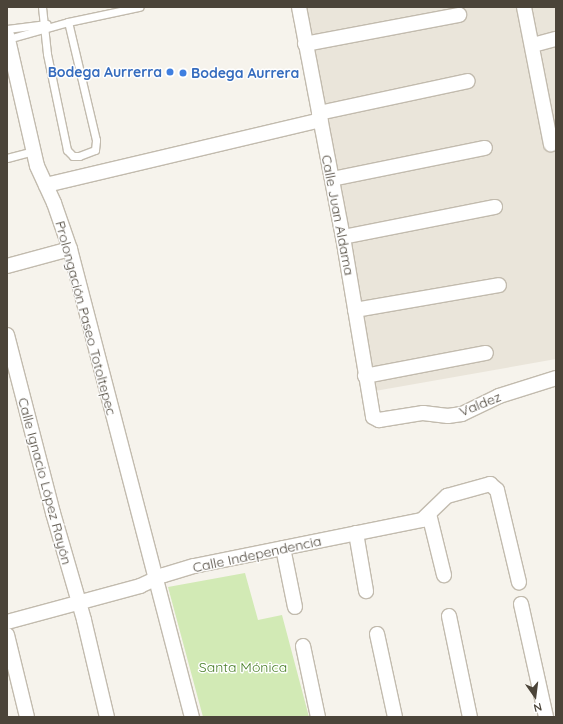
<!DOCTYPE html>
<meta charset="utf-8">
<style>
body{margin:0}
#map{position:relative;width:563px;height:724px;overflow:hidden;background:#f6f3ec;font-family:Quicksand,sans-serif}
div>[style]{position:absolute}
.residential>*{inset:0;background:#eae5da}
.green>*{inset:0;background:#d2eab5}
.roads{filter:drop-shadow(1px 0 #c2bbae) drop-shadow(-1px 0 #c2bbae) drop-shadow(0 1px #c2bbae) drop-shadow(0 -1px #c2bbae)}
.service>*{height:7px;margin:-3.5px;padding:0 3.5px;transform-origin:3.5px;border-radius:3.5px;background:#fff}
.minor>*{height:14px;margin:-7px;padding:0 7px;transform-origin:7px;border-radius:7px;background:#fff}
.dots>*{width:11px;height:11px;translate:-50% -50%;box-sizing:border-box;border:2px solid #fff;border-radius:50%}
span{translate:-50% -50%;white-space:nowrap;text-align:center;line-height:1.15;-webkit-text-stroke:3px #fff;paint-order:stroke}
.shop-label{font-size:14px;color:#366cbe;font-weight:700}
.right{translate:-100% -50%;text-align:right}
.left{translate:0 -50%;text-align:left}
.street-label{font-size:14px;color:#4b4439}
.park-label{font-size:14px;color:#4a7f2a}
.frame{position:absolute;inset:0;border:8px solid #4b4439;pointer-events:none}
.north{position:absolute;left:515px;top:676px;width:40px;height:40px;-webkit-text-stroke:3px #fff;paint-order:stroke;rotate:166deg;font-size:11px;font-weight:700;line-height:16px;text-align:center;color:#4b4439}
.north::after{content:'';display:block;margin:auto;width:14px;height:18px;background:#4b4439;clip-path:polygon(50% 0,100% 100%,50% 72%,0 100%)}
</style>
<div id="map">
<div class="residential">
<i style="clip-path:polygon(301px 7px,556px 7px,556px 359px,375px 391px)"></i>
</div>
<div class="green">
<i style="clip-path:polygon(245px 573px,258px 620px,282px 615px,309px 717px,203px 717px,168px 587px)"></i>
</div>
<div class="roads">
<div class="service">
<i style="left:42px;top:7px;width:47px;rotate:83.9deg"></i>
<i style="left:47px;top:54px;width:98px;rotate:78.2deg"></i>
<i style="left:67px;top:150px;width:8px;rotate:45deg"></i>
<i style="left:73px;top:156px;width:6px"></i>
<i style="left:79px;top:156px;width:17px;rotate:-21deg"></i>
<i style="left:95px;top:150px;width:10px;rotate:-84deg"></i>
<i style="left:96px;top:140px;width:121px;rotate:-103.3deg"></i>
<i style="left:7px;top:29px;width:40px;rotate:-7.1deg"></i>
<i style="left:8px;top:39px;width:62px;rotate:-15.8deg"></i>
<i style="left:68px;top:22px;width:73px;rotate:-11.9deg"></i>
<i style="left:7px;top:158px;width:27px;rotate:-15deg"></i>
</div>
<div class="minor">
<i style="left:299px;top:7px;width:234px;rotate:79.2deg"></i>
<i style="left:343px;top:237px;width:182px;rotate:80.5deg"></i>
<i style="left:373px;top:417px;width:7px;rotate:27deg"></i>
<i style="left:379px;top:420px;width:45px;rotate:-9deg"></i>
<i style="left:423px;top:413px;width:25px;rotate:7deg"></i>
<i style="left:448px;top:416px;width:14px;rotate:-8deg"></i>
<i style="left:462px;top:414px;width:41px;rotate:-25.9deg"></i>
<i style="left:499px;top:396px;width:60px;rotate:-17.5deg"></i>
<i style="left:524px;top:7px;width:140px;rotate:78.9deg"></i>
<i style="left:7px;top:35px;width:134px;rotate:77.1deg"></i>
<i style="left:37px;top:166px;width:41px;rotate:65.3deg"></i>
<i style="left:54px;top:203px;width:49px;rotate:70.8deg"></i>
<i style="left:70px;top:249px;width:484px;rotate:75.4deg"></i>
<i style="left:305px;top:44px;width:157px;rotate:-10.7deg"></i>
<i style="left:533px;top:45px;width:24px;rotate:-15deg"></i>
<i style="left:319px;top:113px;width:152px;rotate:-12.1deg"></i>
<i style="left:332px;top:179px;width:156px;rotate:-11.5deg"></i>
<i style="left:46px;top:185px;width:282px;rotate:-13.3deg"></i>
<i style="left:343px;top:237px;width:155px;rotate:-11.2deg"></i>
<i style="left:7px;top:266px;width:65px;rotate:-15.1deg"></i>
<i style="left:355px;top:310px;width:146px;rotate:-9.8deg"></i>
<i style="left:7px;top:335px;width:184px;rotate:75.5deg"></i>
<i style="left:53px;top:513px;width:111px;rotate:73.8deg"></i>
<i style="left:84px;top:620px;width:100px;rotate:76.7deg"></i>
<i style="left:365px;top:376px;width:123px;rotate:-10.8deg"></i>
<i style="left:429px;top:514px;width:63px;rotate:76.2deg"></i>
<i style="left:356px;top:533px;width:59px;rotate:80.2deg"></i>
<i style="left:283px;top:548px;width:60px;rotate:78.5deg"></i>
<i style="left:521px;top:604px;width:116px;rotate:77.5deg"></i>
<i style="left:449px;top:616px;width:103px;rotate:78.3deg"></i>
<i style="left:7px;top:622px;width:138px;rotate:-15.1deg"></i>
<i style="left:140px;top:586px;width:26px;rotate:-25deg"></i>
<i style="left:164px;top:575px;width:31px;rotate:-17deg"></i>
<i style="left:194px;top:566px;width:233px;rotate:-11.4deg"></i>
<i style="left:422px;top:520px;width:35px;rotate:-44deg"></i>
<i style="left:447px;top:496px;width:45px;rotate:-15.6deg"></i>
<i style="left:490px;top:484px;width:9px;rotate:41deg"></i>
<i style="left:497px;top:490px;width:95px;rotate:76.6deg"></i>
<i style="left:377px;top:634px;width:85px;rotate:77.8deg"></i>
<i style="left:7px;top:635px;width:84px;rotate:76.3deg"></i>
<i style="left:303px;top:646px;width:73px;rotate:78.1deg"></i>
</div>
</div>
<div class="dots">
<i style="left:170px;top:72px;background:#3f7fe0"></i>
<i style="left:183px;top:73px;background:#3f7fe0"></i>
</div>
<div class="shop-label">
<span class="right" style="left:162px;top:72px">Bodega Aurrerra</span>
<span class="left" style="left:191px;top:73px">Bodega Aurrera</span>
</div>
<div class="street-label">
<span style="left:338px;top:215px;rotate:79deg">Calle Juan Aldama</span>
<span style="left:86px;top:318px;rotate:75deg">Prolongación Paseo Totoltepec</span>
<span style="left:480px;top:404px;rotate:-22deg">Valdez</span>
<span style="left:45px;top:481px;rotate:75deg">Calle Ignacio López Rayón</span>
<span style="left:257px;top:554px;rotate:-12deg">Calle Independencia</span>
</div>
<div class="park-label">
<span style="left:243px;top:667px">Santa Mónica</span>
</div>
<div class="frame"></div>
<div class="north">N</div>
</div>
